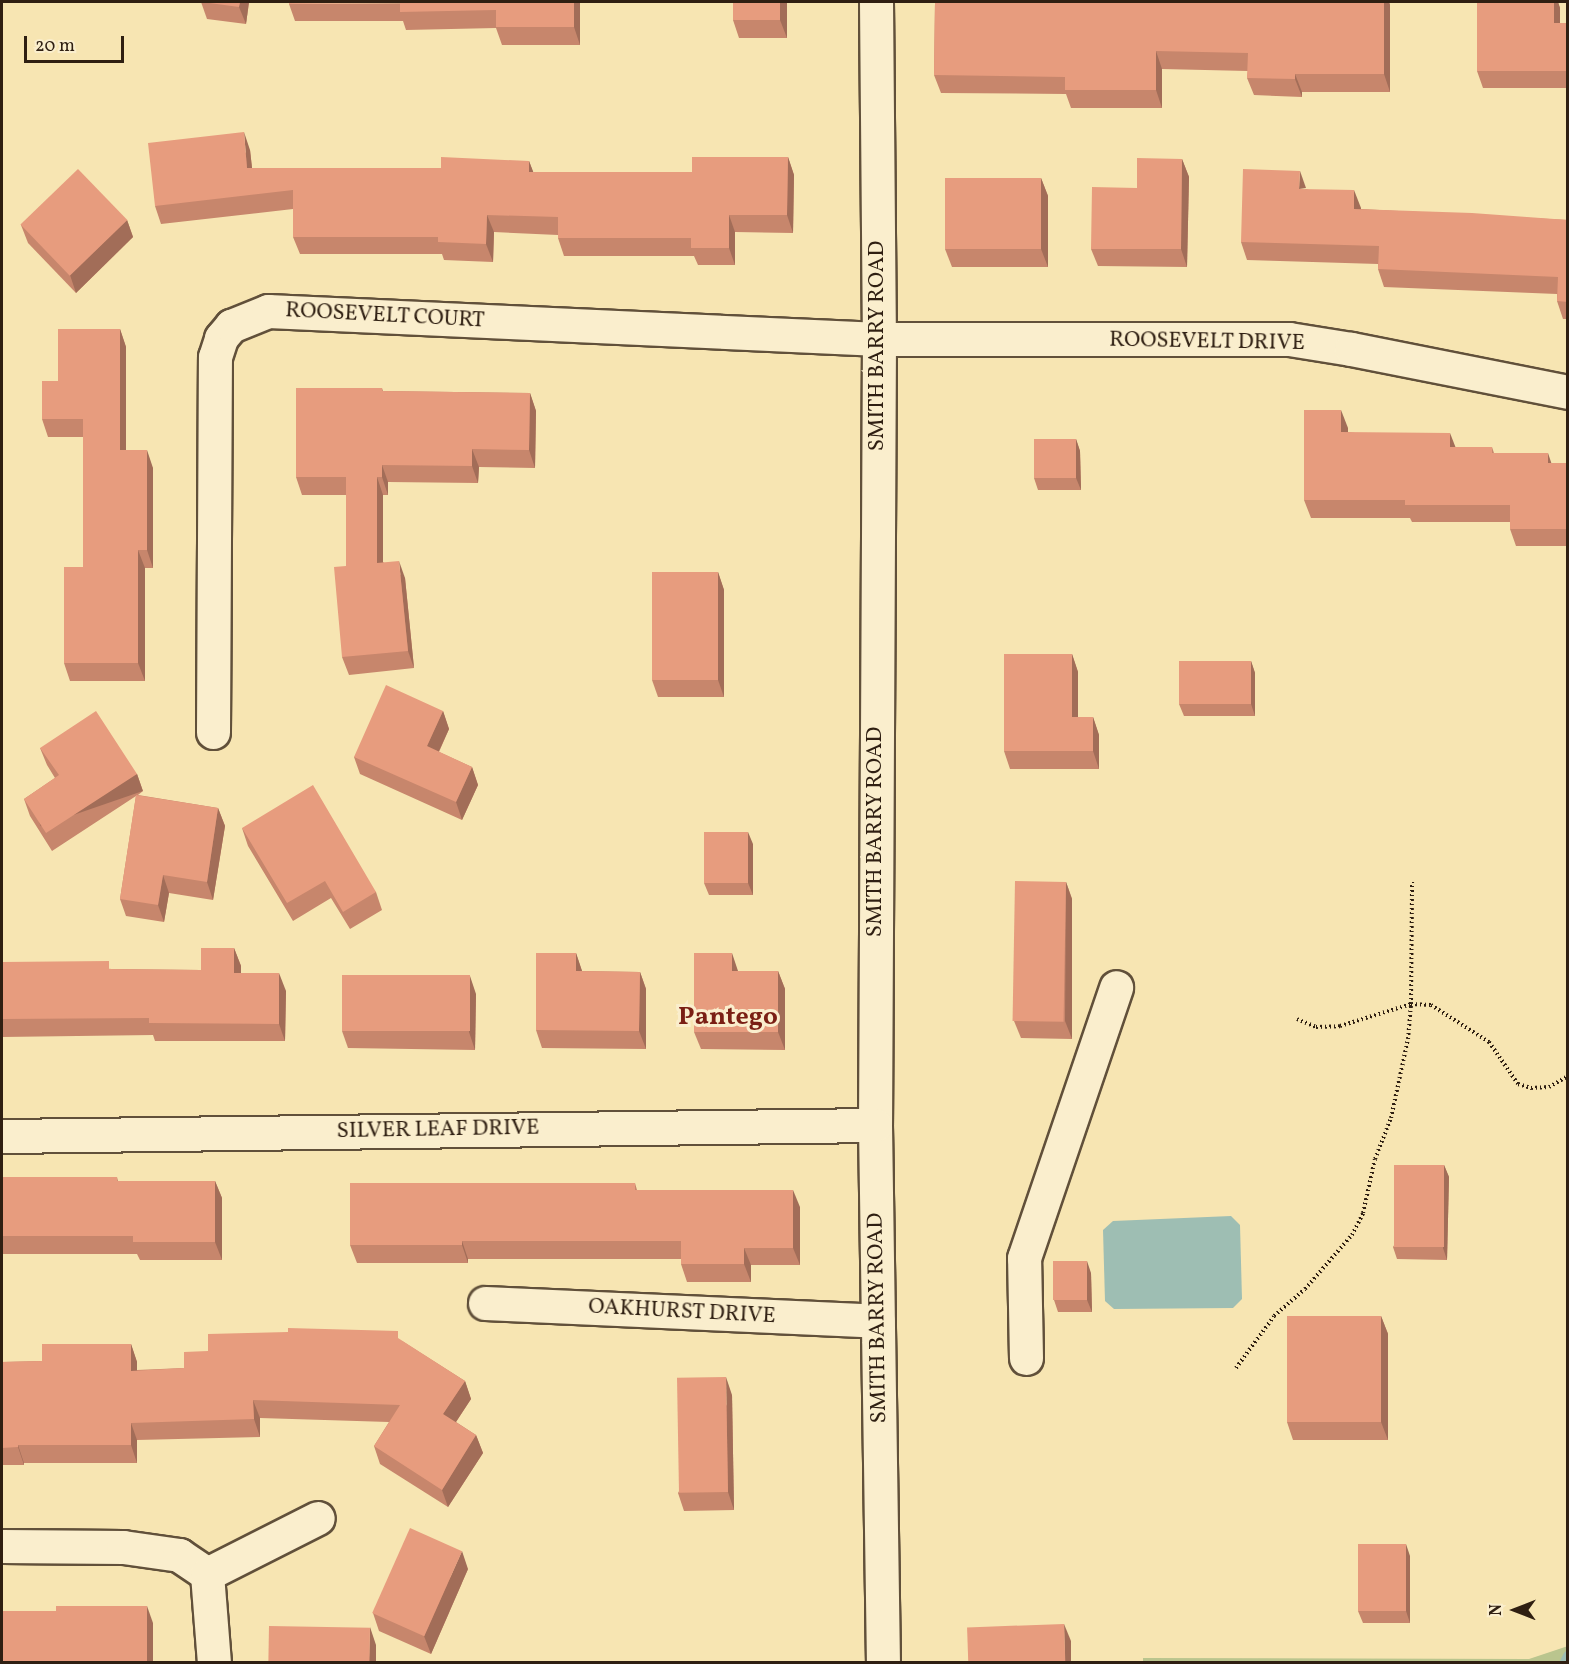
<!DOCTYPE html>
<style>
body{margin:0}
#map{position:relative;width:1569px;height:1664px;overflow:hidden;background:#f7e5b2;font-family:Vollkorn,serif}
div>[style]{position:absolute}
.green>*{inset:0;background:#bac58e}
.water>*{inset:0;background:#9ebeb3}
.stream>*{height:10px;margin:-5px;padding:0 5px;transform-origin:5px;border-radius:5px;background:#9ebeb3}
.path>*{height:4px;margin-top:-2px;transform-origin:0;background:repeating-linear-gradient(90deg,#2f1f12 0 1.5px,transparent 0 4.5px)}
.roads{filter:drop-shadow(2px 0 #61503a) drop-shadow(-2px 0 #61503a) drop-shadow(0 2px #61503a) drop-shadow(0 -2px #61503a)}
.minor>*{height:33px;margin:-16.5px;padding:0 16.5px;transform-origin:16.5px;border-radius:16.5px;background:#faeecd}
.wall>*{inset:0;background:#c7866c}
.shaded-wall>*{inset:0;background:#a26d58;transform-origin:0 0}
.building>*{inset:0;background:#e79c7e;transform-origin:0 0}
span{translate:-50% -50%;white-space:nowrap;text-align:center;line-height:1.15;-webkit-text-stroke:6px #faeecd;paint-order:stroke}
.street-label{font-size:22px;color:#2f1f12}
.quarter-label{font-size:26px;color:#7a1f14;font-weight:700}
.frame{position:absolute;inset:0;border:3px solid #2f1f12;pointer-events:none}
.north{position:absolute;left:1485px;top:1580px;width:60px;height:60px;-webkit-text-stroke:4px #faeecd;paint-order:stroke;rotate:270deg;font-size:16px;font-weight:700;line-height:24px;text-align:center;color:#2f1f12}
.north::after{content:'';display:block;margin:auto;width:21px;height:27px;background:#2f1f12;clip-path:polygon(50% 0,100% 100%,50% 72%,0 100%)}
.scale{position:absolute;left:24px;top:36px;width:100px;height:27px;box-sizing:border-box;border:3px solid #2f1f12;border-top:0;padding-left:8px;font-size:18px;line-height:21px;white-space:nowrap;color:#2f1f12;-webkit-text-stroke:4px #faeecd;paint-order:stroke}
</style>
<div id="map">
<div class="green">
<i style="clip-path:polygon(1568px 1646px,1567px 1662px,1143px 1662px,1143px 1658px,1529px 1659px)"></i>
</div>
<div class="water">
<i style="clip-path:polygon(1231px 1216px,1240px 1225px,1242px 1299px,1233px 1308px,1114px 1309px,1105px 1301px,1103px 1230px,1113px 1221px)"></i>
</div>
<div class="stream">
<i style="left:1565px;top:1662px;width:7px;rotate:-63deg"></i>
</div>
<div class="path">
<i style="left:1297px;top:1019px;width:21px;rotate:23deg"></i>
<i style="left:1316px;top:1027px;width:24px;rotate:-2deg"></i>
<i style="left:1340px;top:1026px;width:74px;rotate:-17.2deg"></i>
<i style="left:1411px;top:1004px;width:20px;rotate:3deg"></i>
<i style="left:1431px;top:1005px;width:69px;rotate:32.5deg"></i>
<i style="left:1489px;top:1042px;width:51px;rotate:55.4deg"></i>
<i style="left:1518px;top:1084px;width:14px;rotate:17deg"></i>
<i style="left:1531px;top:1088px;width:18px;rotate:-3deg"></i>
<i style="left:1549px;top:1087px;width:22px;rotate:-30deg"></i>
<i style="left:1236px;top:1368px;width:64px;rotate:-53.8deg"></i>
<i style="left:1274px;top:1316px;width:41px;rotate:-41.1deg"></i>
<i style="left:1305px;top:1289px;width:72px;rotate:-49deg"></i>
<i style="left:1352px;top:1235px;width:25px;rotate:-63deg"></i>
<i style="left:1363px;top:1213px;width:55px;rotate:-77.5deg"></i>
<i style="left:1375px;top:1159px;width:44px;rotate:-68.7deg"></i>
<i style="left:1391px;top:1118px;width:81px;rotate:-77.9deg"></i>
<i style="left:1408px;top:1039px;width:35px;rotate:-85deg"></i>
<i style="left:1411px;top:1004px;width:122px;rotate:-89.5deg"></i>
</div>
<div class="roads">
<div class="minor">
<i style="left:876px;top:2px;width:337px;rotate:89.5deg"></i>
<i style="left:879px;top:339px;width:786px;rotate:90.29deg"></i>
<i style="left:875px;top:1125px;width:537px;rotate:89.15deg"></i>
<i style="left:213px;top:732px;width:375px;rotate:-89.7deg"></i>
<i style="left:215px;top:357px;width:20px;rotate:-72deg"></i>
<i style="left:221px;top:338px;width:16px;rotate:-50deg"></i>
<i style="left:231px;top:326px;width:40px;rotate:-22deg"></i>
<i style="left:268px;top:311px;width:612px;rotate:2.62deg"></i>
<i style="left:879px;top:339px;width:410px"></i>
<i style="left:1289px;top:339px;width:63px;rotate:9.2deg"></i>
<i style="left:1351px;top:349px;width:221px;rotate:11.2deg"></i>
<i style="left:2px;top:1136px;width:873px;rotate:-0.72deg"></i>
<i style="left:485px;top:1303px;width:393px;rotate:2.6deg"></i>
<i style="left:1026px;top:1358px;width:100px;rotate:-91.1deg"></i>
<i style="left:1024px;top:1258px;width:286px;rotate:-71.2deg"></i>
<i style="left:2px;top:1546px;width:121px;rotate:0.5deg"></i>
<i style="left:123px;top:1547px;width:57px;rotate:8.1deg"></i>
<i style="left:179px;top:1555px;width:34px;rotate:34deg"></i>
<i style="left:207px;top:1574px;width:88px;rotate:85.5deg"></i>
<i style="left:207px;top:1574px;width:124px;rotate:-26.8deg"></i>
</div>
</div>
<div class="wall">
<i style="clip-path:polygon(201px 2px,249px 2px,246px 24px,207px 19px)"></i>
<i style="clip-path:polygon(580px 2px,580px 45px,502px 45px,496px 28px,406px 30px,403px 21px,295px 21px,289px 4px)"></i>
<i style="clip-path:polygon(787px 2px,787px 38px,739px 38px,733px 20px)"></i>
<i style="clip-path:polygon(935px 2px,1389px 2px,1390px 5px,1390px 92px,1302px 92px,1302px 97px,1254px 95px,1247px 78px,1248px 71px,1162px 69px,1162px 108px,1071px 108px,1066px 94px,941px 93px,934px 75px)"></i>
<i style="clip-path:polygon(1477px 2px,1558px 2px,1560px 8px,1560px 23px,1568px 23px,1568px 88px,1483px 88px,1477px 71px)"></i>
<i style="clip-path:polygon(250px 150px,252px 168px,441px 168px,529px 161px,533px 172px,692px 172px,788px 157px,794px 175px,793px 233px,735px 232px,735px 265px,698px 265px,694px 256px,564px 256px,558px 238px,558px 235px,494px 232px,493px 262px,444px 260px,442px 254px,300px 254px,293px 237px,293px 209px,161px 224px,155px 206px)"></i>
<i style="clip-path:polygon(1182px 159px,1189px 177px,1187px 267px,1098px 266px,1091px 249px,1137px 188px)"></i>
<i style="clip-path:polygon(1041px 178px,1048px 196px,1048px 267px,952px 267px,945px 249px)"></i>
<i style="clip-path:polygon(1306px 189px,1361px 208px,1361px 209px,1568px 220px,1568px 319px,1563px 319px,1557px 301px,1557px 294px,1384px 287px,1378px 269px,1378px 264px,1247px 260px,1241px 242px)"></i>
<i style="clip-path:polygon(127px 220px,133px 237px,76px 293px,28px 243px,21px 225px)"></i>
<i style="clip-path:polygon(120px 329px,126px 347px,126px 450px,153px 468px,153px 568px,145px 568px,145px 681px,70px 681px,64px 663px,83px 567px,83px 437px,48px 437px,42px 419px,58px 381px)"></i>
<i style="clip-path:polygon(382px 388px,383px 391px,530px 393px,536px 411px,535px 468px,479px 467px,478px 483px,388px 482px,388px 495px,383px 495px,383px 562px,405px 578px,414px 668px,349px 675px,342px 657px,346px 566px,346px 495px,302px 495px,296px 477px)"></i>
<i style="clip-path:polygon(1348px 428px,1348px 432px,1455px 447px,1492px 447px,1494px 453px,1551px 463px,1568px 463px,1568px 546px,1516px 546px,1510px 529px,1510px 522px,1412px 522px,1410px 518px,1311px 518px,1304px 500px)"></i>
<i style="clip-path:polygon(1076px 439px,1080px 451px,1081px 490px,1038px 490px,1034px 478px)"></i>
<i style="clip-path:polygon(718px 572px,724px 590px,724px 697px,658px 697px,652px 680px)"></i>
<i style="clip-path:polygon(1072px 654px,1078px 672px,1078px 717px,1093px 717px,1099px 735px,1099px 769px,1010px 769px,1004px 751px)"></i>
<i style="clip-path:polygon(1251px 661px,1255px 673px,1255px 716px,1184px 716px,1179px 704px)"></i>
<i style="clip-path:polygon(443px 711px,449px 729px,439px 752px,472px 767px,478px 785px,462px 820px,360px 774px,354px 757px)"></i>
<i style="clip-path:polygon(40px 748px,137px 774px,143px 791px,138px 795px,218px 808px,225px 826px,213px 900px,169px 893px,164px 922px,126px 916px,120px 899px,136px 796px,52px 851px,30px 816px,24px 799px,55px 778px,47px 765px)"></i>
<i style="clip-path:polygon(242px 828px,376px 892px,382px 910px,350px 929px,331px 898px,293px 921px,248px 846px)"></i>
<i style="clip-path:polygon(753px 844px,753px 895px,709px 895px,704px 883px)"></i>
<i style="clip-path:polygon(1066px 882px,1072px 899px,1072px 1039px,1021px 1038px,1014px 1021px)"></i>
<i style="clip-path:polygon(234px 948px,241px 966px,241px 973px,286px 991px,285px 1041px,155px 1041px,153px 1035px,2px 1037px,2px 962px,112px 969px,201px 970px)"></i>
<i style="clip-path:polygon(576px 953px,582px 971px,640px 972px,646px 989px,646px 1049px,542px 1048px,536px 1030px)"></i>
<i style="clip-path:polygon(738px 971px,778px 971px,785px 989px,785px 1050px,701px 1049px,694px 1032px)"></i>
<i style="clip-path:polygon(476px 994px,475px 1050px,348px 1048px,342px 1031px)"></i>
<i style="clip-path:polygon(1444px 1165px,1449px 1177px,1447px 1260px,1397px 1259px,1393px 1247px)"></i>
<i style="clip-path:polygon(2px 1177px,117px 1177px,118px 1181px,215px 1181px,222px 1198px,222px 1260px,140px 1260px,137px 1254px,2px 1254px)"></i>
<i style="clip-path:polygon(635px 1183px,637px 1190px,800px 1207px,800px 1265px,751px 1265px,751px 1282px,687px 1282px,681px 1264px,681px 1259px,468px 1259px,468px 1263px,357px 1263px,350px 1245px)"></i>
<i style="clip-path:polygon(1091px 1273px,1092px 1312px,1058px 1312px,1054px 1300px)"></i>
<i style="clip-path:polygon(1381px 1316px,1388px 1334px,1388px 1440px,1293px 1440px,1287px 1422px)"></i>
<i style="clip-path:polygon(402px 1341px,465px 1381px,471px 1399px,456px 1422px,476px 1435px,483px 1453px,448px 1507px,380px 1464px,374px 1446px,389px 1422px,260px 1418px,260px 1437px,137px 1440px,137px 1463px,24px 1463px,24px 1465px,2px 1465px,2px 1362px,42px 1361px,131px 1344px,137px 1362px,137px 1370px,184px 1368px,208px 1351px)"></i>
<i style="clip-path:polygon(732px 1395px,734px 1510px,684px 1511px,678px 1493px)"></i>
<i style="clip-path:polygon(1410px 1556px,1410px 1623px,1363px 1623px,1358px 1611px)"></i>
<i style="clip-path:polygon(468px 1569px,431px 1654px,379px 1631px,373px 1613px)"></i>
</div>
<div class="shaded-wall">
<i style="clip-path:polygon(240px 2px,249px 2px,246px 24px,239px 7px)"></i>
<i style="clip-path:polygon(574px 2px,580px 2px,580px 45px,574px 27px)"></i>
<i style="clip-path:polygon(780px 2px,787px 2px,787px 38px,780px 20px)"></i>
<i style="clip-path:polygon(1384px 2px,1389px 2px,1390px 5px,1390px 92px,1384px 74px)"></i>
<i style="clip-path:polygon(1554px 2px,1558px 2px,1560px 8px,1560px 41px,1554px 23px)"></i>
<i style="clip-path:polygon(1156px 51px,1162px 69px,1162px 108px,1156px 90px)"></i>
<i style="clip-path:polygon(1295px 74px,1302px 92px,1302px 97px,1295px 79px)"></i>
<i style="clip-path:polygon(244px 132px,250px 150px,254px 186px,247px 168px)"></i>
<i style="clip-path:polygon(788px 157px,794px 175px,793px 233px,787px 215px)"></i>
<i style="clip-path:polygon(1182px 159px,1189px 177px,1187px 267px,1181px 249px)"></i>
<i style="clip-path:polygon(529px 161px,536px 179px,529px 172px)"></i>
<i style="clip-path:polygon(1300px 171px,1306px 188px,1299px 189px)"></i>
<i style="clip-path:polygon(1041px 178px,1048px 196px,1048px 267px,1041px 249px)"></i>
<i style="clip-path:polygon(1354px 190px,1361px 208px,1360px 227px,1354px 209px)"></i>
<i style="clip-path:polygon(487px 215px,494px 232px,493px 262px,486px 244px)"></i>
<i style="clip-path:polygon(729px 215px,735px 232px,735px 265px,729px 248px)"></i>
<i style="clip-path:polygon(127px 220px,133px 237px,76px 293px,70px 275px)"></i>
<i style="clip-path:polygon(120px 329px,126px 347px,126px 468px,120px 450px)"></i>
<i style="clip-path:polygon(530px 393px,536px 411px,535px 468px,529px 450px)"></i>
<i style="clip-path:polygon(1341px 410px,1348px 428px,1348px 449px,1341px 432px)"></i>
<i style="clip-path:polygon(1450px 433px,1457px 451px,1450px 447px)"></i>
<i style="clip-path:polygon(1076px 439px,1080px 451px,1081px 490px,1076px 478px)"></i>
<i style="clip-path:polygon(472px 449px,479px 467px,478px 483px,472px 466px)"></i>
<i style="clip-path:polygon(147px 450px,153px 468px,153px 568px,147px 550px)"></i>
<i style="clip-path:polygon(1548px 453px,1554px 471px,1548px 463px)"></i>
<i style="clip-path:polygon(382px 465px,388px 482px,388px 495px,382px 477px)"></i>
<i style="clip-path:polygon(377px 477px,383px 495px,383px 580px,377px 563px)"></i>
<i style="clip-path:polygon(138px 550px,145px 568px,145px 681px,138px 663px)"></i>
<i style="clip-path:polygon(399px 561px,405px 578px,414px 668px,408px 651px)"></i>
<i style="clip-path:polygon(718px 572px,724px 590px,724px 697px,718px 680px)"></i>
<i style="clip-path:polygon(1072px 654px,1078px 672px,1078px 735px,1072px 717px)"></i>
<i style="clip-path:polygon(1251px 661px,1255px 673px,1255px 716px,1251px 704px)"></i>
<i style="clip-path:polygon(443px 711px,449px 729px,433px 764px,427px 746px)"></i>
<i style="clip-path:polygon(1093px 717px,1099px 735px,1099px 769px,1093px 751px)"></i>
<i style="clip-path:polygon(472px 767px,478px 785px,462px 820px,456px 802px)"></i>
<i style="left:137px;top:774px;width:18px;height:108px;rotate:71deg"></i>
<i style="clip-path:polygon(218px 808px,225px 826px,213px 900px,207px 882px)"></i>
<i style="clip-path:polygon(748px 832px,753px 844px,753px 895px,748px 883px)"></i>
<i style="clip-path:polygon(163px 875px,169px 893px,164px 922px,158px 905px)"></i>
<i style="clip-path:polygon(1066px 882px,1072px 899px,1072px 1039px,1065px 1021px)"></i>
<i style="clip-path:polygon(234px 948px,241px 966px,241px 990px,234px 973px)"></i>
<i style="clip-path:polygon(576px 953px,582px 971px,576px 971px)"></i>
<i style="clip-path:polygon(732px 953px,738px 971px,738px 989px,732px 971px)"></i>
<i style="clip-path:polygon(778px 971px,785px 989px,785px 1050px,778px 1032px)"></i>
<i style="clip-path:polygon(640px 972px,646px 989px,646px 1049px,639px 1031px)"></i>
<i style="clip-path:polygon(279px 973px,286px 991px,285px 1041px,279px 1024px)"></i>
<i style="clip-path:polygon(470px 976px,476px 994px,475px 1050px,469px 1032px)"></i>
<i style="clip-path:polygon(1444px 1165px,1449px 1177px,1447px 1260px,1443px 1248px)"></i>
<i style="clip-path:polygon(215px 1181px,222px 1198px,222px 1260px,215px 1242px)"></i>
<i style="clip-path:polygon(793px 1190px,800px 1207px,800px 1265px,793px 1248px)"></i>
<i style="clip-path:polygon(462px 1241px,468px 1259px,468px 1263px,462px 1245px)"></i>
<i style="clip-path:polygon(744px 1248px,751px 1265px,751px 1282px,744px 1264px)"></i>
<i style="clip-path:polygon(1087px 1261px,1091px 1273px,1092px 1312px,1087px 1300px)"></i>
<i style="clip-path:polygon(1381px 1316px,1388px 1334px,1388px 1440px,1381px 1422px)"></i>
<i style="clip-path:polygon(131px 1344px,137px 1362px,137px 1388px,131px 1371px)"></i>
<i style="clip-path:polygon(726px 1377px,732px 1395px,734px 1510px,728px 1492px)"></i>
<i style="clip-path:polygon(465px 1381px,471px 1399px,450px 1431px,443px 1414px)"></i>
<i style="clip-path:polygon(253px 1400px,260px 1418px,260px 1437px,254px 1419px)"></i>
<i style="clip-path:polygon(131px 1423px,137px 1440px,137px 1463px,131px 1445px)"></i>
<i style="clip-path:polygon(476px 1435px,483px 1453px,448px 1507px,442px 1490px)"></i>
<i style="clip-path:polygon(18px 1445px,24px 1463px,24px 1465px,18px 1447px)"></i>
<i style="clip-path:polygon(1406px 1544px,1410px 1556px,1410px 1623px,1406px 1611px)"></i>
<i style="clip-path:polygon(462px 1551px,468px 1569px,431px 1654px,424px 1636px)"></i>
<i style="clip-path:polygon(147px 1606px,153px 1623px,153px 1662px,147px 1662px)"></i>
<i style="clip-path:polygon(1064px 1624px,1071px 1641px,1071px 1662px,1065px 1662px)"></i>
<i style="clip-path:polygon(370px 1627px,376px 1645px,376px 1662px,369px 1662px)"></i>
</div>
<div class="building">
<i style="clip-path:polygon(202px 2px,240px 2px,239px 7px)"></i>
<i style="clip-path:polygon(289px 2px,574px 2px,574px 27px,496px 27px,496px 10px,400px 12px,400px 3px,289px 4px)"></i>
<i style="left:733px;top:2px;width:47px;height:18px"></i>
<i style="clip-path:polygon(935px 2px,1384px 2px,1384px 74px,1295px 74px,1295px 79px,1247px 78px,1248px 53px,1156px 51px,1156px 90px,1065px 90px,1065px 77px,934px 75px)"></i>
<i style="clip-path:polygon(1477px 2px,1554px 2px,1554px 23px,1568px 23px,1568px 71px,1477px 71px)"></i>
<i style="clip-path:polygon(244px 132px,247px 168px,441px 168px,441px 157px,529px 161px,529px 172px,692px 172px,692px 157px,788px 157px,787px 215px,729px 215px,729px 248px,691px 248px,691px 238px,558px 238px,558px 217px,487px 215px,486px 244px,438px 242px,438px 237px,293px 237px,293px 190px,155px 206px,148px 143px)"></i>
<i style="clip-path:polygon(1137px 158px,1182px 159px,1181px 249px,1091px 249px,1092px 187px,1137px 188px)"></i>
<i style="left:78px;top:169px;width:71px;height:80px;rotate:46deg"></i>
<i style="clip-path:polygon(1243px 169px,1300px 171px,1299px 189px,1354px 190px,1354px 209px,1472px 213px,1568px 220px,1568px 302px,1557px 301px,1558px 277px,1378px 269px,1379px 246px,1241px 242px)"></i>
<i style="left:945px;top:178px;width:96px;height:71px"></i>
<i style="clip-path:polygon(58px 329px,120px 329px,120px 450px,147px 450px,147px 550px,138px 550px,138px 663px,64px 663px,64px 567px,83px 567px,83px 419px,42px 419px,42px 381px,58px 381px)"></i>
<i style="clip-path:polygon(296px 388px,382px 388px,382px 391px,530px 393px,529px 450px,472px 449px,472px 466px,382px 465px,382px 477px,377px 477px,377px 563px,399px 561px,408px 651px,342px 657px,334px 567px,346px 566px,346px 477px,296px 477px)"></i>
<i style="clip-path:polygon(1304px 410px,1341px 410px,1341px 432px,1450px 433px,1450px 447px,1492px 447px,1492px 453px,1548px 453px,1548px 463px,1568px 463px,1568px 529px,1510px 529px,1510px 505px,1405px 505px,1405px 500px,1304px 500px)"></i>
<i style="left:1034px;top:439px;width:42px;height:39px"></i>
<i style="left:652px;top:572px;width:66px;height:108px"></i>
<i style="clip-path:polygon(1004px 654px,1072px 654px,1072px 717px,1093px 717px,1093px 751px,1004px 751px)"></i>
<i style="left:1179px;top:661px;width:72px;height:43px"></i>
<i style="clip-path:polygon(386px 685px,443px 711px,427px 746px,472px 767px,456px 802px,354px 757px)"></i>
<i style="clip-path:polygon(96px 711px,137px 774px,46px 833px,24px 799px,59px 775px,40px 748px)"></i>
<i style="clip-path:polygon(313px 785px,376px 892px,343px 912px,325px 881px,287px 903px,242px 828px)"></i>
<i style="clip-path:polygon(136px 795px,218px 808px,207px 882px,163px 875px,158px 905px,120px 899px)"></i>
<i style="left:704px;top:832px;width:44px;height:51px"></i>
<i style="left:1015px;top:881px;width:51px;height:140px;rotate:1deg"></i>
<i style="clip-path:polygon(201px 948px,234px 948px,234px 973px,279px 973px,279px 1024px,149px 1023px,149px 1018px,2px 1019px,2px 962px,109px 961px,109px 969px,201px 970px)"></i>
<i style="clip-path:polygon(536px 953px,576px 953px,576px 971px,640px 972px,639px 1031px,536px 1030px)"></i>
<i style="clip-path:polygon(694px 953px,732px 953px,732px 971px,778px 971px,778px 1032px,694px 1032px)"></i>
<i style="left:342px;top:975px;width:128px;height:56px"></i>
<i style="left:1394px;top:1165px;width:50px;height:82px"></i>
<i style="clip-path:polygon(2px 1177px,117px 1177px,117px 1181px,215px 1181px,215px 1242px,133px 1242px,133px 1236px,2px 1236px)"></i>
<i style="clip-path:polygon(350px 1183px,635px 1183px,635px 1190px,793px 1190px,793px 1248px,744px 1248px,744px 1264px,681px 1264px,681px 1241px,462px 1241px,462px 1245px,350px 1245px)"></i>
<i style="left:1053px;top:1261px;width:34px;height:39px"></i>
<i style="left:1287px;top:1316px;width:94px;height:106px"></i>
<i style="clip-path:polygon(288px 1328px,398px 1331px,398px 1338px,465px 1381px,443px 1414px,476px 1435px,442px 1490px,374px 1446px,400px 1405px,253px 1400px,254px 1419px,131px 1423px,131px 1445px,18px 1445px,18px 1447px,2px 1448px,2px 1362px,42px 1361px,42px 1344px,131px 1344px,131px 1371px,184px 1368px,184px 1352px,208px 1351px,208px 1334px,288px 1332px)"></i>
<i style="left:726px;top:1377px;width:115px;height:49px;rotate:89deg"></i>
<i style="left:410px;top:1528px;width:57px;height:93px;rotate:24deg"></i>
<i style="left:1358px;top:1544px;width:48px;height:67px"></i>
<i style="clip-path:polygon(56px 1606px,147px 1606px,147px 1662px,2px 1662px,2px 1611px,56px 1611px)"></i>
<i style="left:1064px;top:1624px;width:38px;height:97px;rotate:88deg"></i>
<i style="left:269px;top:1626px;width:101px;height:36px;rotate:1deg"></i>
</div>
<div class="street-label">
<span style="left:385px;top:316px;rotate:3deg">ROOSEVELT COURT</span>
<span style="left:1207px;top:342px;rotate:1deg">ROOSEVELT DRIVE</span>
<span style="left:878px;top:346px;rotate:-90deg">SMITH BARRY ROAD</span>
<span style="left:876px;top:832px;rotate:-90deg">SMITH BARRY ROAD</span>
<span style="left:438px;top:1130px;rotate:-1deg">SILVER LEAF DRIVE</span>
<span style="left:682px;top:1312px;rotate:3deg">OAKHURST DRIVE</span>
<span style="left:878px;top:1318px;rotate:-91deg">SMITH BARRY ROAD</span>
</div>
<div class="quarter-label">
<span style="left:728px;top:1018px">Pantego</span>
</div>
<div class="frame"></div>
<div class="north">N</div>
<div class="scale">20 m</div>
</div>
